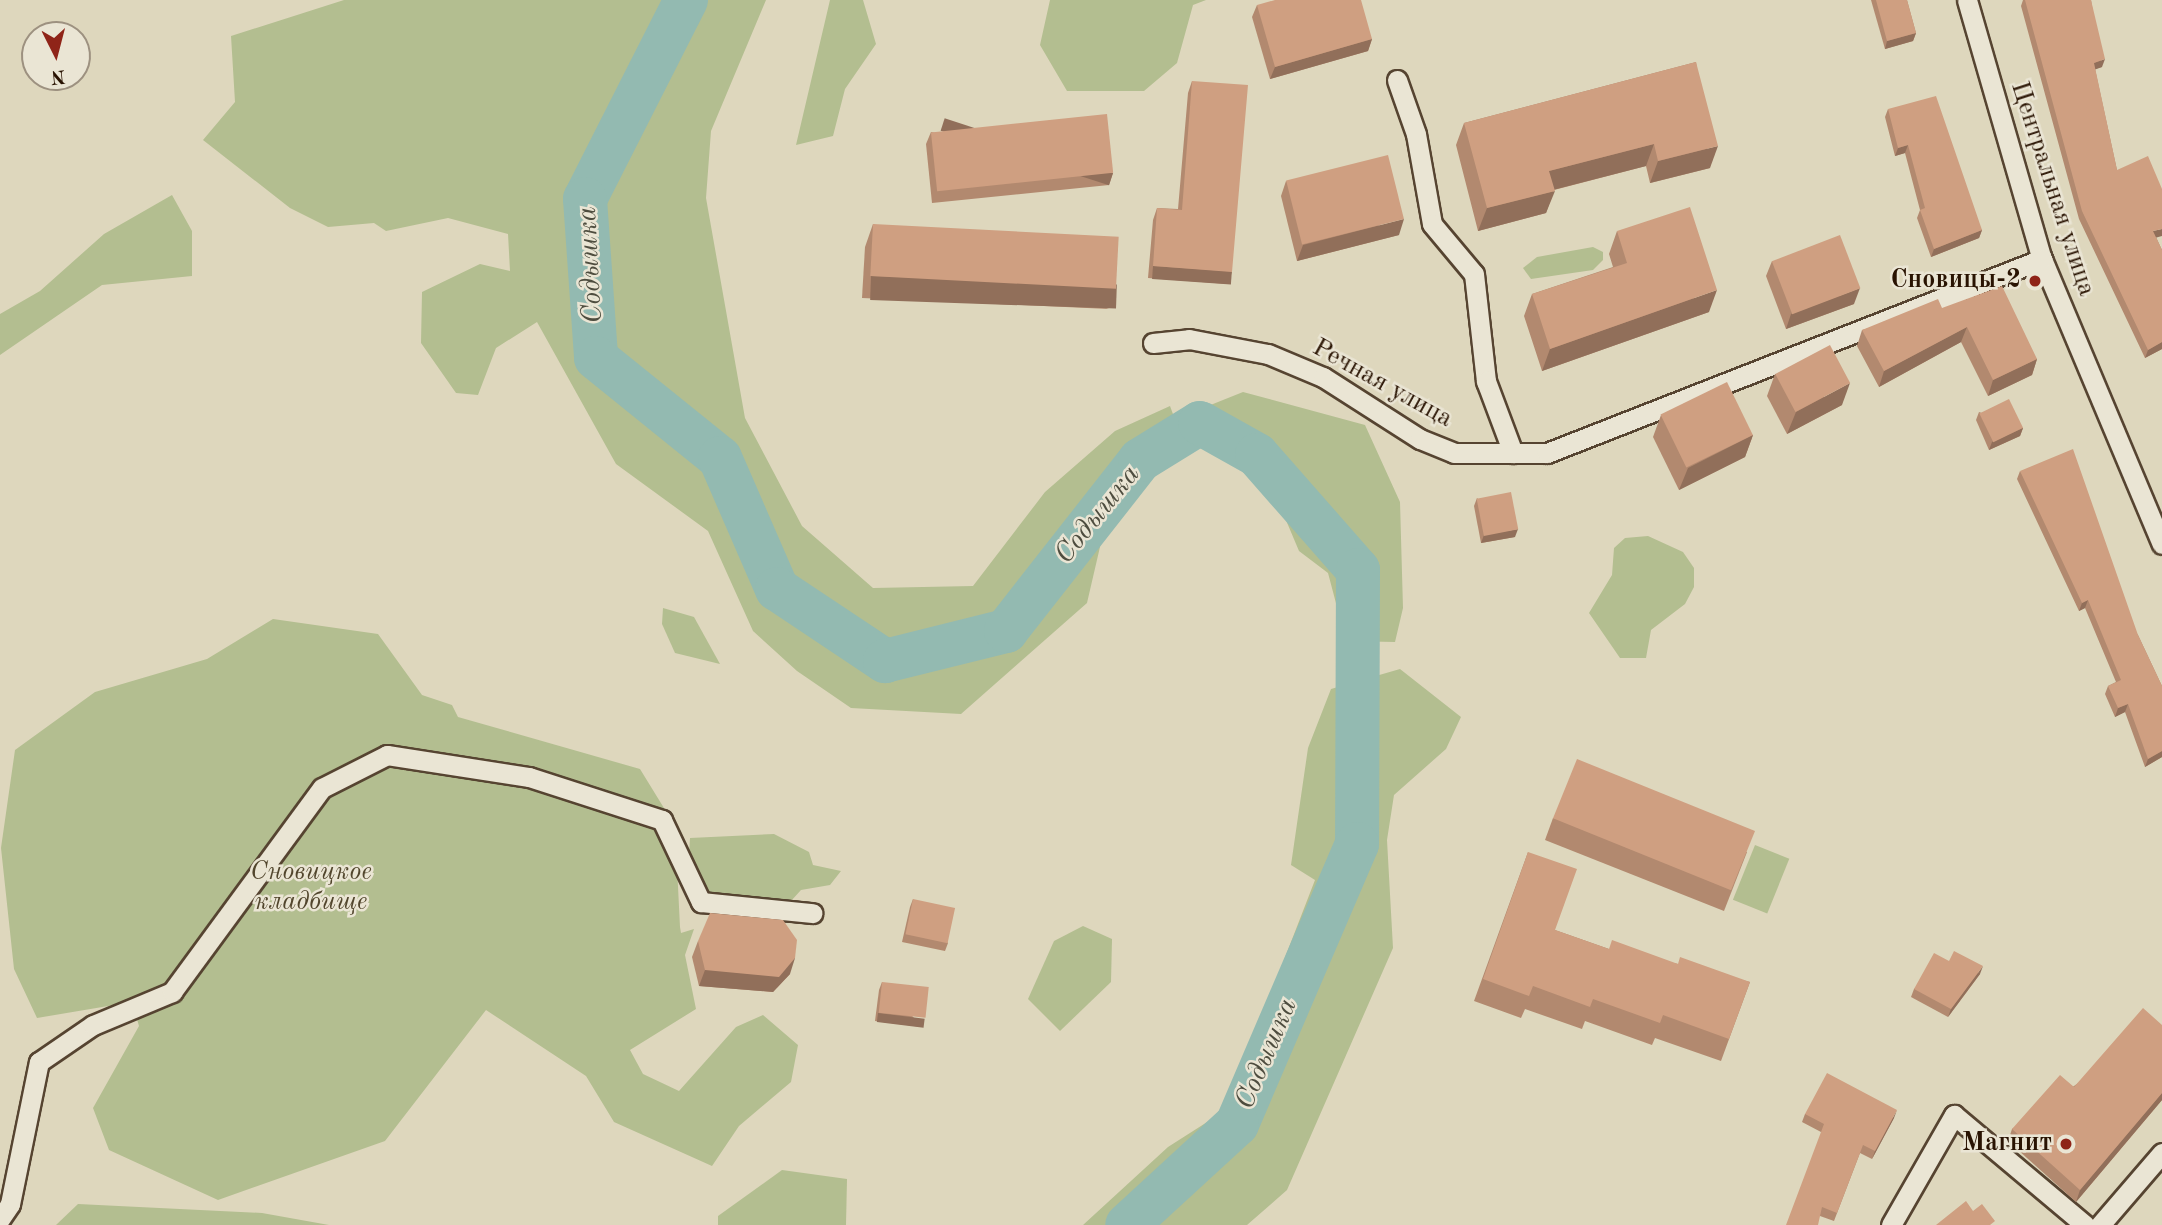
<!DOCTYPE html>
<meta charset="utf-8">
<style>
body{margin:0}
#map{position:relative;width:2162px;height:1225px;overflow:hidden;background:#ded7bd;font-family:"Old Standard TT",serif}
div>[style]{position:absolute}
.green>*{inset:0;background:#b3be90;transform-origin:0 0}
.river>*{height:44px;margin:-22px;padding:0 22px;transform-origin:22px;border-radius:22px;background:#93bab1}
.roads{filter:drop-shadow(2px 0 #564431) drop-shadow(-2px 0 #564431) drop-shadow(0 2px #564431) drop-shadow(0 -2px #564431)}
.street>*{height:19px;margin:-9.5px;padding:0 9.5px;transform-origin:9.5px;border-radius:9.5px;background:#eae5d4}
.wall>*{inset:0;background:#b2896f}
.shaded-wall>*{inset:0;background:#916f5a;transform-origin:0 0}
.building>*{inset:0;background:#cf9f81;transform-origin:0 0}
.dots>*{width:19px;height:19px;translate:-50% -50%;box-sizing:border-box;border:4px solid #eae5d4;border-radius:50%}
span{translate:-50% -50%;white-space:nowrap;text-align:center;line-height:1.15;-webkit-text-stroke:5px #eae5d4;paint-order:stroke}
.street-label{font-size:26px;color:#291302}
.poi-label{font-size:26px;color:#291302;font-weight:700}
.right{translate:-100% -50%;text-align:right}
.park-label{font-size:26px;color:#52462d;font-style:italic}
.water-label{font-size:28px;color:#4e4d3f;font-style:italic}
.north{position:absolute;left:21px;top:21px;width:70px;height:70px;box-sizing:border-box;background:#eae5d4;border:2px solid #9d9180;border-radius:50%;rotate:174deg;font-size:19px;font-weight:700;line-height:28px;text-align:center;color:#291302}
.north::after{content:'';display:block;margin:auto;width:24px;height:32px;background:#8f2418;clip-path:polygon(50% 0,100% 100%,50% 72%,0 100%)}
</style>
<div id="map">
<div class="green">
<i style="clip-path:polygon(344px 0,766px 0,711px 131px,706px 198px,745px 418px,802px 526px,873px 588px,973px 586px,1045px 492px,1115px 431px,1170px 406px,1177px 425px,1122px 452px,1087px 603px,961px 714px,851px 708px,797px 671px,753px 631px,708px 531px,616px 464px,537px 322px,496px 348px,478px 395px,456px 393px,421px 343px,422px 292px,480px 264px,510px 271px,508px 234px,448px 218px,386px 231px,374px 223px,328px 227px,290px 208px,203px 140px,235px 102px,231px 36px)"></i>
<i style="clip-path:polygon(830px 0,863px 0,876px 44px,845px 89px,833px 136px,796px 145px)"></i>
<i style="clip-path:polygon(1050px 0,1206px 0,1193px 5px,1177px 63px,1144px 91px,1067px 91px,1040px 45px)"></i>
<i style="clip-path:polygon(172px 195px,192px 231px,192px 276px,102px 285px,0 355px,0 314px,40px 291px,104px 234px)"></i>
<i style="clip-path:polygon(1593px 247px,1603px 252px,1603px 260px,1593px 270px,1531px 279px,1523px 268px,1537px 257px)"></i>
<i style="clip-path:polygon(1243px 392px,1365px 425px,1400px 502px,1403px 608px,1395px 642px,1346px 641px,1328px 573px,1299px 551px,1280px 506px,1198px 410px)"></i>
<i style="clip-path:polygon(1648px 536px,1683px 552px,1694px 568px,1694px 587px,1685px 604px,1651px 630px,1646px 658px,1620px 658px,1589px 613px,1612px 575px,1614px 548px,1625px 538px)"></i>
<i style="clip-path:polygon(663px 608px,694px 617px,720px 664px,675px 653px,662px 624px)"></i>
<i style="clip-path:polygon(273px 619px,378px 634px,422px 695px,452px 705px,458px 717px,640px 769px,675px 826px,680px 927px,681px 933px,694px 929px,685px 955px,696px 1009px,630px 1050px,643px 1074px,679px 1091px,736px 1027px,763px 1015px,798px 1045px,791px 1082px,739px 1126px,712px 1166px,614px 1122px,586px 1076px,486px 1010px,385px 1141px,218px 1200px,109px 1150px,93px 1108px,139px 1026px,132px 1002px,37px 1018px,14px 969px,1px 848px,15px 750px,95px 692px,207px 659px)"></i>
<i style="clip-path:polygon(1400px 669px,1461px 717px,1446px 749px,1394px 795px,1387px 840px,1393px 948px,1287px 1190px,1247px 1225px,1083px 1225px,1168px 1147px,1226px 1110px,1315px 880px,1291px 865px,1308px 748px,1331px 689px)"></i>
<i style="clip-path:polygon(774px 834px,809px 852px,813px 865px,841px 871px,830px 885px,801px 890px,791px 901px,709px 901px,688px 872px,690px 838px)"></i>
<i style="left:1755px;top:845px;width:37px;height:59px;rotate:22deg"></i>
<i style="clip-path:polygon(1083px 926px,1112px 939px,1111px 982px,1060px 1031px,1028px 999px,1054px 941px)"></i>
<i style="clip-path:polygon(782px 1170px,847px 1179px,846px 1225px,718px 1225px,718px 1216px)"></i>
<i style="clip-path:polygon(78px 1204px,262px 1213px,329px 1225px,56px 1225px)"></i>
</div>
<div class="river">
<i style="left:686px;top:0;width:223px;rotate:116.9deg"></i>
<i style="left:585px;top:199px;width:159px;rotate:86deg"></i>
<i style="left:596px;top:358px;width:159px;rotate:38.9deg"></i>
<i style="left:720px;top:458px;width:143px;rotate:66.5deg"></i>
<i style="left:777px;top:589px;width:130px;rotate:33.7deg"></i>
<i style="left:885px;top:661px;width:125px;rotate:-13.9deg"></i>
<i style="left:1006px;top:631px;width:217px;rotate:-51.9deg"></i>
<i style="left:1140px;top:460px;width:70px;rotate:-31.7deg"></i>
<i style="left:1200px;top:423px;width:65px;rotate:29.3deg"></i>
<i style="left:1257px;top:455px;width:153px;rotate:48.7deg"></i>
<i style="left:1358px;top:570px;width:274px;rotate:90.2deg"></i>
<i style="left:1357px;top:844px;width:305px;rotate:113.2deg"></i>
<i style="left:1237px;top:1124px;width:149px;rotate:137.4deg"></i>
</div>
<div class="roads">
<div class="street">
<i style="left:1967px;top:0;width:270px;rotate:73.9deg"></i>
<i style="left:2042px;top:259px;width:309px;rotate:67.2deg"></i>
<i style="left:1397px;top:80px;width:57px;rotate:70.6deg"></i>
<i style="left:1416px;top:134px;width:91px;rotate:79.9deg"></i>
<i style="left:1432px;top:224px;width:65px;rotate:50deg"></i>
<i style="left:1474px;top:274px;width:108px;rotate:83.6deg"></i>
<i style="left:1486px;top:381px;width:77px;rotate:69.4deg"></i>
<i style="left:1153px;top:343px;width:36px;rotate:-6deg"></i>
<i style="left:1189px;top:339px;width:80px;rotate:10.8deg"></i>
<i style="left:1268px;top:354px;width:60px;rotate:22.7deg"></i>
<i style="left:1323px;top:377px;width:115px;rotate:32.6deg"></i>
<i style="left:1420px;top:439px;width:37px;rotate:22deg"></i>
<i style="left:1454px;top:453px;width:93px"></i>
<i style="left:1547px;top:453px;width:532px;rotate:-21.4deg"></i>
<i style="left:0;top:1219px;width:18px;rotate:-56deg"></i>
<i style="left:10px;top:1204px;width:145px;rotate:-78.5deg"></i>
<i style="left:39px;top:1062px;width:65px;rotate:-34.4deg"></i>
<i style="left:93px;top:1025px;width:86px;rotate:-22.7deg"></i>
<i style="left:172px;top:992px;width:253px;rotate:-53.7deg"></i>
<i style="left:322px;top:788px;width:73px;rotate:-26.9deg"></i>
<i style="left:387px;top:755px;width:144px;rotate:8.8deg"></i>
<i style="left:529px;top:777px;width:140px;rotate:17.9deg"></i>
<i style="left:662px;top:820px;width:91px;rotate:64.6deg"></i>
<i style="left:701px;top:902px;width:112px;rotate:5.7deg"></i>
<i style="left:1891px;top:1225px;width:127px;rotate:-60.2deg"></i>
<i style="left:1954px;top:1115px;width:171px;rotate:40deg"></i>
<i style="left:2100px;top:1225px;width:95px;rotate:-49.3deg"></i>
</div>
</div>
<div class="wall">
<i style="clip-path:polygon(1871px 0,1907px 0,1916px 33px,1913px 41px,1885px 49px)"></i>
<i style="clip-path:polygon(2023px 0,2091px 0,2102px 67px,2095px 69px,2117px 170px,2156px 237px,2162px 250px,2162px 349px,2145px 358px,2079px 219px,2021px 6px)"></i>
<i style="clip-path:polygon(1257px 5px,1372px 39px,1368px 51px,1270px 79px,1252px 17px)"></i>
<i style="clip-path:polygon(1696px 62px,1710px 168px,1650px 183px,1646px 166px,1554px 190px,1546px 213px,1478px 231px,1456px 145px,1464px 123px)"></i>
<i style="clip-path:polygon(1192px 81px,1232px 272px,1228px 284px,1148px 278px,1153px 220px,1157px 208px,1178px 209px,1188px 93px)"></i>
<i style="clip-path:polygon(1888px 109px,1982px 230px,1979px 238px,1931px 257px,1917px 218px,1920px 210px,1905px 153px,1895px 156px,1885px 117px)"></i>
<i style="clip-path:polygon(931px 132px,1113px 173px,1109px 185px,932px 203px,926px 144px)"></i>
<i style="clip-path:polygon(1286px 181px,1399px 235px,1297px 261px,1281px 196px)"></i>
<i style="clip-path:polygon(873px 224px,1109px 309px,862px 298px,865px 247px)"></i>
<i style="clip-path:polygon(1617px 231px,1709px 312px,1542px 371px,1524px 316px,1532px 294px,1613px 267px,1609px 254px)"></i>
<i style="clip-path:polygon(1772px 261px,1854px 304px,1786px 329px,1766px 276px)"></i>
<i style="clip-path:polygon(1942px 308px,2037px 359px,2032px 375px,1988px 396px,1961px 342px,1879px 387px,1857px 346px,1862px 330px)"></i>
<i style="clip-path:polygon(1775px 374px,1842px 405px,1787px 434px,1767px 396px)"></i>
<i style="clip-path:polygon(1979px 412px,2023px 428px,2020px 436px,1989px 450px,1976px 420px)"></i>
<i style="clip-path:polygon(1661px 415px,1753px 435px,1745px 457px,1679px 490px,1653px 437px)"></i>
<i style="clip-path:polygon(2020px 471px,2138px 635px,2162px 686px,2162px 757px,2145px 767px,2125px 712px,2115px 717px,2105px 694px,2108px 686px,2116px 682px,2085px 608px,2079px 611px,2017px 479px)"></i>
<i style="clip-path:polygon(1477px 498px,1515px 537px,1481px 543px,1474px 506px)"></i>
<i style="clip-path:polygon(1553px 818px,1747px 852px,1724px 911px,1545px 840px)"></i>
<i style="clip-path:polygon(1528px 852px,1555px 930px,1609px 949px,1678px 964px,1750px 982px,1721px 1061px,1655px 1038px,1652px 1045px,1585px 1021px,1582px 1029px,1525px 1009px,1521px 1018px,1474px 1001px)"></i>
<i style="clip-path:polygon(913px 899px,948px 943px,945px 951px,902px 942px,910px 907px)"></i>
<i style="clip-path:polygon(698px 941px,790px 974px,773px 992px,699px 986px,692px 957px)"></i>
<i style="clip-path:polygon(1949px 961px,1980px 974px,1948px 1017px,1911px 997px,1914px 989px)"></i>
<i style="clip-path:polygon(882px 982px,922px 1027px,875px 1021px,879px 990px)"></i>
<i style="clip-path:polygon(2162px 1025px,2162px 1100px,2076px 1202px,2008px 1141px,2012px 1129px)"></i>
<i style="clip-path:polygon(1805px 1114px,1894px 1118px,1872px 1159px,1860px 1153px,1834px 1221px,1820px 1216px,1821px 1132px,1802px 1122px)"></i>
</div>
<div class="shaded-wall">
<i style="clip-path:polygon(1916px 33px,1913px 41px,1885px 49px,1887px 41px)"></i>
<i style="clip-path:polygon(1372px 39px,1368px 51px,1270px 79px,1275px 67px)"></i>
<i style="clip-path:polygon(2105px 59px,2102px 67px,2091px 71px,2094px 63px)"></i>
<i style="clip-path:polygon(1654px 144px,1646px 166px,1541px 193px,1549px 171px)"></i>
<i style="clip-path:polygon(1908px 145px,1905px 153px,1895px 156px,1898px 148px)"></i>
<i style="clip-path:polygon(1718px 146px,1710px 168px,1650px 183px,1658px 161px)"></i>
<i style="left:1113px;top:173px;width:13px;height:177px;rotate:108deg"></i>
<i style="clip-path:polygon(1555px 191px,1546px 213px,1478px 231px,1487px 208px)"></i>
<i style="clip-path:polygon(1404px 219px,1399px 235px,1297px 261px,1303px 245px)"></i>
<i style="clip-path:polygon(2162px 229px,2162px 236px,2151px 239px,2153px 231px)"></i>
<i style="clip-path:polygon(1982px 230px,1979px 238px,1931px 257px,1934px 249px)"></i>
<i style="left:1153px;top:266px;width:79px;height:13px;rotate:4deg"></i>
<i style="left:871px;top:276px;width:246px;height:24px;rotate:2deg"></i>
<i style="clip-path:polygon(1860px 288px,1854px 304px,1786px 329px,1791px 314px)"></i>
<i style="clip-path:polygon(1717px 290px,1709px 312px,1542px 371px,1550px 349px)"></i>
<i style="clip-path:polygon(1967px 327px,1961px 342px,1879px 387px,1884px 371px)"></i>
<i style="clip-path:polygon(2162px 342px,2162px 349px,2145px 358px,2148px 350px)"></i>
<i style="clip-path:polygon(2037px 359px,2032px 375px,1988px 396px,1993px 380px)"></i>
<i style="clip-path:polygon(1850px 383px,1842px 405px,1787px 434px,1796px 412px)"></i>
<i style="clip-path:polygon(2023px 428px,2020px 436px,1989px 450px,1992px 442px)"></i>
<i style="clip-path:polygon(1753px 435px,1745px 457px,1679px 490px,1688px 468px)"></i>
<i style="clip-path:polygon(1518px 529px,1515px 537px,1481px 543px,1484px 535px)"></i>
<i style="clip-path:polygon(2088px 600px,2085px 608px,2079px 611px,2082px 603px)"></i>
<i style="clip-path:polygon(2128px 704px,2125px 712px,2115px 717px,2118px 708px)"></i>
<i style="clip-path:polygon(2162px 751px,2162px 757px,2145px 767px,2148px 759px)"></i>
<i style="clip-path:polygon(795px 958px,790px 974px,773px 992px,699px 986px,705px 970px)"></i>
<i style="clip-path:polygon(1983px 966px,1980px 974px,1948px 1017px,1951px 1009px)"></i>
<i style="left:878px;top:1013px;width:47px;height:9px;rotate:7deg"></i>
<i style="clip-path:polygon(2162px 1093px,2162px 1100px,2076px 1202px,2080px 1190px)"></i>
<i style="clip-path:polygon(1897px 1110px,1894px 1118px,1872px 1159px,1875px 1151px)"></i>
</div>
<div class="building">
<i style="clip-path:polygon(1275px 0,1361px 0,1372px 39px,1275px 67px,1257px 5px)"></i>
<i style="clip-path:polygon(1876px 0,1907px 0,1916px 33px,1887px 41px)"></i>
<i style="clip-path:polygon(2025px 0,2091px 0,2105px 59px,2094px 63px,2117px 170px,2148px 156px,2162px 189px,2162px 229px,2153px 231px,2162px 250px,2162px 342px,2148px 350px,2082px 211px)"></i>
<i style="clip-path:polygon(1696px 62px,1718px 146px,1658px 161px,1654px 144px,1549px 171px,1555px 191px,1487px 208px,1464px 123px)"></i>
<i style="clip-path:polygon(1192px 81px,1248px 85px,1232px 272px,1153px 266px,1157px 208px,1182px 210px)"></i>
<i style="clip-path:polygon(1936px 96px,1982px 230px,1934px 249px,1920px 210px,1925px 208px,1908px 145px,1898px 148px,1888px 109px)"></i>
<i style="left:1107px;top:114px;width:59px;height:177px;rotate:84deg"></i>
<i style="left:1388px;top:155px;width:66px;height:105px;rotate:76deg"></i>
<i style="clip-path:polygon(1690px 207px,1717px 290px,1550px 349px,1532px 294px,1627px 263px,1617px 231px)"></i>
<i style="left:873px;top:224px;width:246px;height:52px;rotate:3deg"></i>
<i style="left:1840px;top:235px;width:57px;height:73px;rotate:69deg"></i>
<i style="clip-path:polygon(2002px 286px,2037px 359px,1993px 380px,1967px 327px,1884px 371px,1862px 330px,1938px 299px,1942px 308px)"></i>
<i style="left:1830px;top:345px;width:43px;height:62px;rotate:62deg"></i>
<i style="left:1727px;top:382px;width:59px;height:74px;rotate:64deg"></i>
<i style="left:2009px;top:399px;width:32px;height:33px;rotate:64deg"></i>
<i style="clip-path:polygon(2073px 449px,2138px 635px,2162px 686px,2162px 751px,2148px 759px,2128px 704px,2118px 708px,2108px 686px,2121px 680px,2088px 600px,2082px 603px,2020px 471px)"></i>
<i style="left:1511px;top:492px;width:38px;height:35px;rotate:79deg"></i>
<i style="left:1577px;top:759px;width:192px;height:64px;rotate:22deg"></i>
<i style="clip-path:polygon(1528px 852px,1577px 869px,1555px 930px,1609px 949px,1612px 940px,1678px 964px,1680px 957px,1750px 982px,1729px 1039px,1663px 1015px,1660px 1023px,1593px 999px,1590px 1007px,1533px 986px,1529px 996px,1483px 979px)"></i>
<i style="left:913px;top:899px;width:43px;height:36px;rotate:12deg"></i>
<i style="clip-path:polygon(710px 913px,783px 920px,797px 940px,795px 958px,779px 977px,705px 970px,698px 941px)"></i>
<i style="clip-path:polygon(1954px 951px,1983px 966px,1951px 1009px,1914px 989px,1934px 953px,1949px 961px)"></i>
<i style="left:882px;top:982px;width:47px;height:31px;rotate:6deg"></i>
<i style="clip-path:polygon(2143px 1008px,2162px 1025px,2162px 1093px,2080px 1190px,2012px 1129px,2060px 1075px,2074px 1087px)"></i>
<i style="clip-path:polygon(1827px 1073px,1897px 1110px,1875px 1151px,1863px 1145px,1837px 1213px,1822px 1207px,1818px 1225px,1786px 1225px,1824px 1124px,1805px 1114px)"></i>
<i style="clip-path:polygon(1966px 1201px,1973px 1211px,1982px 1204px,1995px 1221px,1990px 1225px,1936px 1225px)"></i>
</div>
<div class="dots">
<i style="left:2035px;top:281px;background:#8f2418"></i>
<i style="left:2066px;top:1144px;background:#8f2418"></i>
</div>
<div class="street-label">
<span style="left:2052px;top:189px;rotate:72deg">Центральная улица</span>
<span style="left:1382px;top:384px;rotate:29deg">Речная улица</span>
</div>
<div class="poi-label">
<span class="right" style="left:2021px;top:281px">Сновицы-2</span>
<span class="right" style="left:2052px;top:1144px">Магнит</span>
</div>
<div class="park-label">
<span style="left:311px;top:888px">Сновицкое<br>кладбище</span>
</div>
<div class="water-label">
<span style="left:591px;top:265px;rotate:-93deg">Содышка</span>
<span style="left:1098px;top:515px;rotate:-51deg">Содышка</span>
<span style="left:1267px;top:1054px;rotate:-67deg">Содышка</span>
</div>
<div class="north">N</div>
</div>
